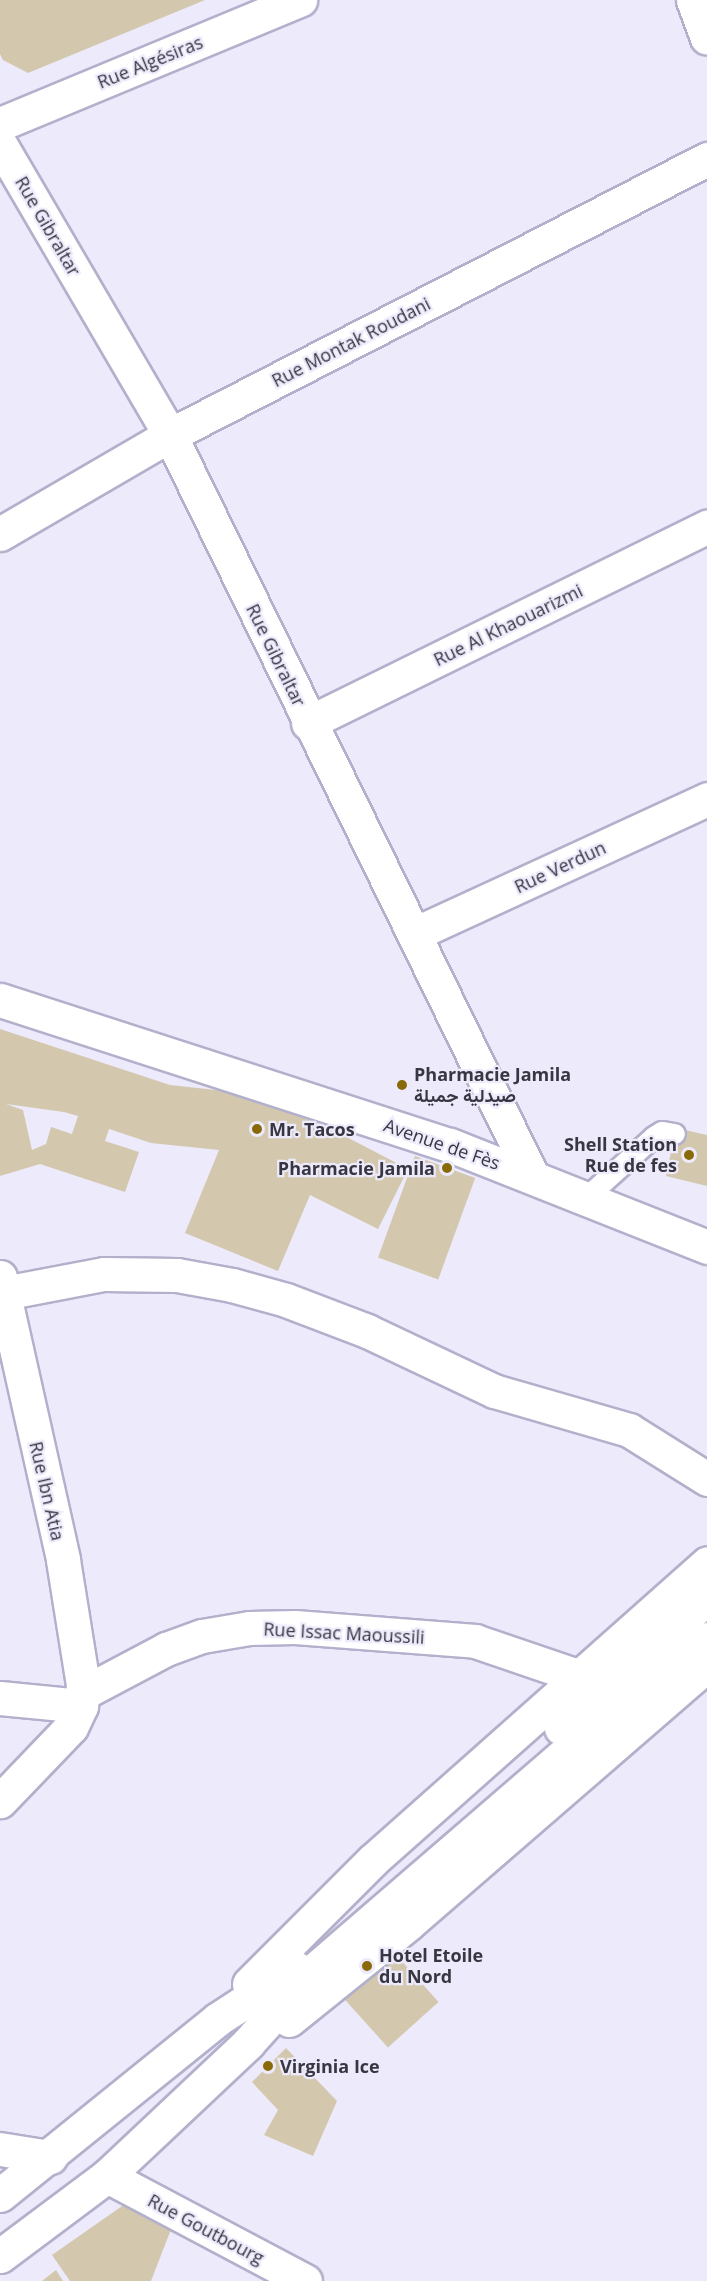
<!DOCTYPE html>
<meta charset="utf-8">
<style>
body{margin:0}
#map{position:relative;width:707px;height:2281px;overflow:hidden;background:#eceafb;font-family:"Open Sans",Vazirmatn,sans-serif}
div>[style]{position:absolute}
.building>*{inset:0;background:#d3c8ad;transform-origin:0 0}
.roads{filter:drop-shadow(2px 0 #b2b0cb) drop-shadow(-2px 0 #b2b0cb) drop-shadow(0 2px #b2b0cb) drop-shadow(0 -2px #b2b0cb)}
.lane>*{height:20px;margin:-10px;padding:0 10px;transform-origin:10px;border-radius:10px;background:#fff}
.street>*{height:33px;margin:-16.5px;padding:0 16.5px;transform-origin:16.5px;border-radius:16.5px;background:#fff}
.secondary>*{height:33px;margin:-16.5px;padding:0 16.5px;transform-origin:16.5px;border-radius:16.5px;background:#fff}
.dots>*{width:16px;height:16px;translate:-50% -50%;box-sizing:border-box;border:3px solid #eceafb;border-radius:50%}
span{translate:-50% -50%;white-space:nowrap;text-align:center;line-height:1.15;-webkit-text-stroke:4.5px #eceafb;paint-order:stroke}
.street-label{font-size:18px;color:#373641}
.poi-label{font-size:18px;color:#373641;font-weight:700}
.left{translate:0 -50%;text-align:left}
.right{translate:-100% -50%;text-align:right}
</style>
<div id="map">
<div class="building">
<i style="clip-path:polygon(0 0,205px 0,28px 73px,3px 60px,0 54px)"></i>
<i style="clip-path:polygon(evenodd,0 1029px,170px 1085px,243px 1093px,335px 1131px,408px 1169px,378px 1229px,310px 1195px,278px 1271px,185px 1233px,219px 1150px,151px 1143px,109px 1129px,105px 1141px,139px 1152px,125px 1192px,40px 1164px,0 1176px,0 1029px,6px 1104px,64px 1112px,78px 1116px,72px 1134px,51px 1127px,46px 1144px,32px 1150px,23px 1110px,6px 1104px)"></i>
<i style="clip-path:polygon(676px 1128px,707px 1135px,707px 1186px,666px 1176px)"></i>
<i style="left:415px;top:1156px;width:64px;height:108px;rotate:20deg"></i>
<i style="left:389px;top:1947px;width:74px;height:68px;rotate:48deg"></i>
<i style="clip-path:polygon(286px 2048px,337px 2101px,313px 2156px,264px 2135px,278px 2110px,252px 2082px)"></i>
<i style="clip-path:polygon(135px 2197px,175px 2219px,151px 2281px,70px 2281px,52px 2255px)"></i>
<i style="clip-path:polygon(56px 2270px,63px 2281px,42px 2281px)"></i>
</div>
<div class="roads">
<div class="lane">
<i style="left:585px;top:1199px;width:93px;rotate:-41.9deg"></i>
<i style="left:654px;top:1137px;width:9px;rotate:-32deg"></i>
<i style="left:662px;top:1132px;width:13px;rotate:9deg"></i>
</div>
<div class="street">
<i style="left:693px;top:0;width:40px;rotate:69.8deg"></i>
<i style="left:0;top:124px;width:325px;rotate:-22.5deg"></i>
<i style="left:0;top:144px;width:337px;rotate:59.7deg"></i>
<i style="left:170px;top:435px;width:825px;rotate:63.96deg"></i>
<i style="left:0;top:534px;width:197px;rotate:-30.2deg"></i>
<i style="left:170px;top:435px;width:604px;rotate:-27.2deg"></i>
<i style="left:308px;top:723px;width:445px;rotate:-26.2deg"></i>
<i style="left:414px;top:934px;width:323px;rotate:-24.7deg"></i>
<i style="left:0;top:1277px;width:290px;rotate:77.4deg"></i>
<i style="left:63px;top:1560px;width:127px;rotate:80.9deg"></i>
<i style="left:83px;top:1685px;width:21px;rotate:95deg"></i>
<i style="left:81px;top:1706px;width:23px;rotate:115deg"></i>
<i style="left:71px;top:1727px;width:103px;rotate:133.8deg"></i>
<i style="left:4px;top:1293px;width:102px;rotate:-10.8deg"></i>
<i style="left:104px;top:1274px;width:73px;rotate:0.8deg"></i>
<i style="left:177px;top:1275px;width:56px;rotate:10.3deg"></i>
<i style="left:232px;top:1285px;width:56px;rotate:15.5deg"></i>
<i style="left:286px;top:1300px;width:87px;rotate:20.9deg"></i>
<i style="left:367px;top:1331px;width:140px;rotate:25.3deg"></i>
<i style="left:494px;top:1391px;width:141px;rotate:16.1deg"></i>
<i style="left:629px;top:1430px;width:92px;rotate:32.1deg"></i>
<i style="left:83px;top:1693px;width:94px;rotate:-27.9deg"></i>
<i style="left:166px;top:1649px;width:38px;rotate:-20deg"></i>
<i style="left:202px;top:1636px;width:48px;rotate:-9.7deg"></i>
<i style="left:249px;top:1628px;width:46px;rotate:-1.2deg"></i>
<i style="left:295px;top:1627px;width:181px;rotate:4.4deg"></i>
<i style="left:475px;top:1641px;width:108px;rotate:18.9deg"></i>
<i style="left:0;top:1698px;width:81px;rotate:5.6deg"></i>
<i style="left:0;top:2149px;width:51px;rotate:9.1deg"></i>
<i style="left:107px;top:2176px;width:224px;rotate:27.9deg"></i>
</div>
<div class="secondary">
<i style="left:0;top:1000px;width:473px;rotate:17.9deg"></i>
<i style="left:450px;top:1145px;width:277px;rotate:21.6deg"></i>
<i style="left:561px;top:1728px;width:195px;rotate:-41.7deg"></i>
<i style="left:249px;top:1984px;width:175px;rotate:-45deg"></i>
<i style="left:373px;top:1860px;width:447px;rotate:-41.6deg"></i>
<i style="left:289px;top:2020px;width:154px;rotate:-38.9deg"></i>
<i style="left:409px;top:1923px;width:394px;rotate:-40.9deg"></i>
<i style="left:0;top:2195px;width:280px;rotate:-38.9deg"></i>
<i style="left:218px;top:2019px;width:93px;rotate:-33.2deg"></i>
<i style="left:0;top:2256px;width:134px;rotate:-36.8deg"></i>
<i style="left:107px;top:2176px;width:194px;rotate:-43.3deg"></i>
<i style="left:248px;top:2043px;width:96px;rotate:-48deg"></i>
<i style="left:312px;top:1972px;width:449px;rotate:-40.8deg"></i>
<i style="left:652px;top:1679px;width:68px;rotate:-36deg"></i>
</div>
</div>
<div class="dots">
<i style="left:402px;top:1085px;background:#896a08"></i>
<i style="left:257px;top:1129px;background:#896a08"></i>
<i style="left:689px;top:1155px;background:#896a08"></i>
<i style="left:447px;top:1168px;background:#896a08"></i>
<i style="left:367px;top:1966px;background:#896a08"></i>
<i style="left:268px;top:2066px;background:#896a08"></i>
</div>
<div class="street-label">
<span style="left:150px;top:62px;rotate:-22deg">Rue Algésiras</span>
<span style="left:48px;top:226px;rotate:60deg">Rue Gibraltar</span>
<span style="left:351px;top:342px;rotate:-27deg">Rue Montak Roudani</span>
<span style="left:508px;top:625px;rotate:-26deg">Rue Al Khaouarizmi</span>
<span style="left:276px;top:655px;rotate:64deg">Rue Gibraltar</span>
<span style="left:560px;top:867px;rotate:-25deg">Rue Verdun</span>
<span style="left:442px;top:1144px;rotate:19deg">Avenue de Fès</span>
<span style="left:47px;top:1491px;rotate:77deg">Rue Ibn Atia</span>
<span style="left:344px;top:1633px;rotate:3deg">Rue Issac Maoussili</span>
<span style="left:206px;top:2229px;rotate:28deg">Rue Goutbourg</span>
</div>
<div class="poi-label">
<span class="left" style="left:414px;top:1085px">Pharmacie Jamila<br>صيدلية جميلة</span>
<span class="left" style="left:269px;top:1129px">Mr. Tacos</span>
<span class="right" style="left:677px;top:1155px">Shell Station<br>Rue de fes</span>
<span class="right" style="left:435px;top:1168px">Pharmacie Jamila</span>
<span class="left" style="left:379px;top:1966px">Hotel Etoile<br>du Nord</span>
<span class="left" style="left:280px;top:2066px">Virginia Ice</span>
</div>
</div>
